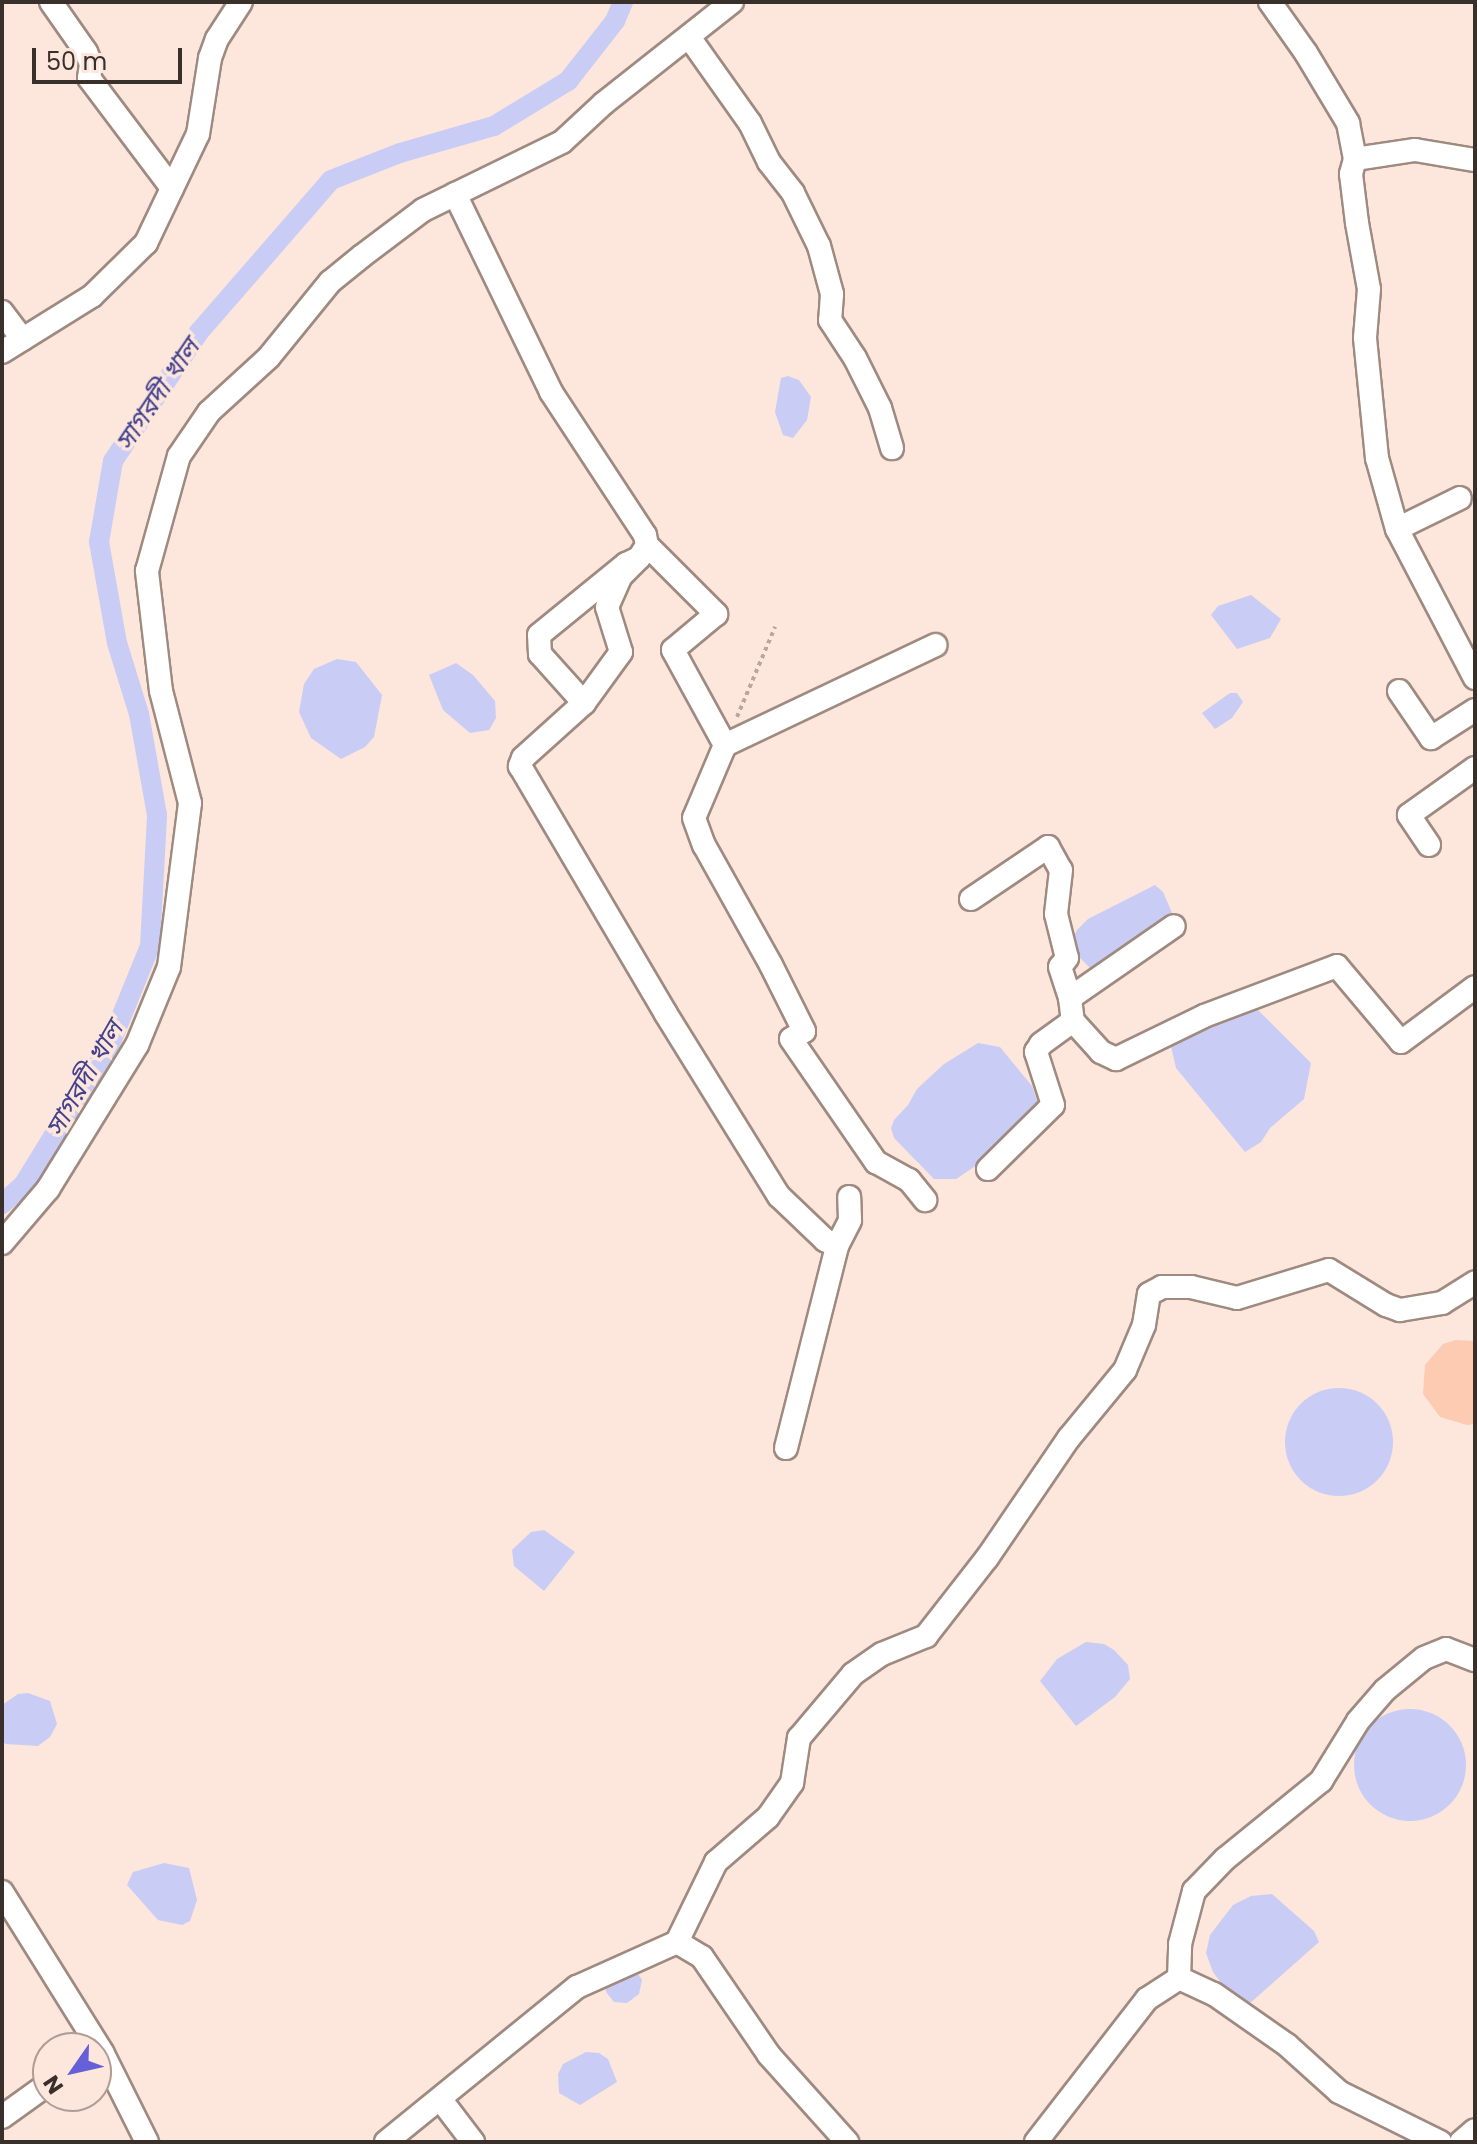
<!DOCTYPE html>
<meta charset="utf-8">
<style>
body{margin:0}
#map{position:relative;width:1477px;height:2144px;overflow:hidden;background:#fde6db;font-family:Poppins,"Noto Sans Bengali",sans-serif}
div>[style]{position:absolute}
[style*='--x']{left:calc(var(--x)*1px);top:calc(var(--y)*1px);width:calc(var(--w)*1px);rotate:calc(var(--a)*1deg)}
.green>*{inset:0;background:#fdcab2}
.water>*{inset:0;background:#c9cdf5}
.round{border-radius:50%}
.canal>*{height:20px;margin:-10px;padding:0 10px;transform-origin:10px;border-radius:10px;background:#c9cdf5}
.path>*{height:4px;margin-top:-2px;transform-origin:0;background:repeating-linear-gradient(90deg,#b9a79e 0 4px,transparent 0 8px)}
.roads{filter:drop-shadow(2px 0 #9f8a80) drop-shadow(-2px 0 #9f8a80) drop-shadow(0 2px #9f8a80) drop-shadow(0 -2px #9f8a80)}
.minor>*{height:22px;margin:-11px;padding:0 11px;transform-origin:11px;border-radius:11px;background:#fff}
span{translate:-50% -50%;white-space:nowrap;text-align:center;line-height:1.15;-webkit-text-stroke:7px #fde6db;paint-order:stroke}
.water-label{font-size:26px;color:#43418e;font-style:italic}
.frame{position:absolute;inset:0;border:4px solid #39302c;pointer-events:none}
.north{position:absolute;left:32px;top:2032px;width:80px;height:80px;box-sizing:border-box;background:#fde6db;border:2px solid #af9d95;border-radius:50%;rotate:236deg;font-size:22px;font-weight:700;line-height:32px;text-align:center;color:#39302c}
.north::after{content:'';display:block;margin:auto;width:28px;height:36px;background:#655fd8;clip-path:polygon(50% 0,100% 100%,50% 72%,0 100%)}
.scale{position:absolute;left:32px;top:48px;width:150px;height:36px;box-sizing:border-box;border:4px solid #39302c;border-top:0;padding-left:10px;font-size:24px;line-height:28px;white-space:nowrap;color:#39302c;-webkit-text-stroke:6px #fde6db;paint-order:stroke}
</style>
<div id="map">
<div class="green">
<i style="clip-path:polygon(1456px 1340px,1475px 1341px,1475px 1424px,1467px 1425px,1440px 1417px,1423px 1394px,1425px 1365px,1443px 1344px)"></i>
</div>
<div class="water">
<i style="clip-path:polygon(788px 376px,799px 380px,811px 397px,807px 420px,793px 438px,783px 435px,775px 412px,781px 378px)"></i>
<i style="clip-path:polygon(1251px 595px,1281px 619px,1270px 638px,1237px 649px,1211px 615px,1218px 606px)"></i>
<i style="clip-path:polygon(337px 659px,356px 662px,382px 695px,374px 737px,365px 747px,341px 759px,311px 738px,299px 712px,304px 684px,314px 669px)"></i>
<i style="clip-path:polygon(456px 663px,473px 675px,495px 701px,496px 718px,489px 730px,470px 733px,443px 710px,429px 675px)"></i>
<i style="clip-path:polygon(1230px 693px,1237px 693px,1243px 702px,1232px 718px,1215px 729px,1202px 713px)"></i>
<i style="clip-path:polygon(1155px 885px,1163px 892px,1173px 915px,1096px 971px,1090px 968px,1075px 953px,1071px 943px,1077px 930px,1088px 919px)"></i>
<i style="clip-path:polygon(1257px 1009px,1311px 1063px,1304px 1099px,1270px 1128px,1261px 1142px,1245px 1152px,1176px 1068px,1170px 1042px)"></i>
<i style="clip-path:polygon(978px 1043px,1000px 1047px,1032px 1086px,1040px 1109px,974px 1167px,956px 1179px,934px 1179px,894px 1138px,891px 1128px,894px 1120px,908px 1105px,917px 1089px,944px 1064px)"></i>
<i class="round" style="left:1285px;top:1388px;width:108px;height:108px"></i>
<i style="clip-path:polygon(544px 1530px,575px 1552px,544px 1591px,514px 1566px,512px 1550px,531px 1532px)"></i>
<i style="clip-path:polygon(1086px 1642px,1104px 1644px,1114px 1650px,1128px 1665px,1130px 1679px,1115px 1697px,1076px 1726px,1040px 1681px,1057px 1659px)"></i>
<i style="clip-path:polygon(28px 1693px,50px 1701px,57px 1724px,50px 1737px,38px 1746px,6px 1744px,2px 1742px,2px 1705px,18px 1694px)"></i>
<i class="round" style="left:1354px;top:1709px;width:112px;height:112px"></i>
<i style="clip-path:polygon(164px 1863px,189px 1868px,197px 1900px,190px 1921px,182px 1925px,158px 1920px,127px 1885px,133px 1872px)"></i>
<i style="clip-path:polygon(1272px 1894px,1314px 1931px,1319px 1942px,1249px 2004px,1225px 1988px,1213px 1972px,1206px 1953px,1210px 1935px,1233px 1905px,1251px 1896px)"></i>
<i style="clip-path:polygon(635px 1969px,642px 1980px,639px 1994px,627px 2003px,614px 2002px,606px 1992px,605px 1980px)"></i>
<i style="clip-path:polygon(586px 2052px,599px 2053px,608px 2059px,617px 2082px,580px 2105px,559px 2093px,558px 2074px,563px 2064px)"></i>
</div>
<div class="canal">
<i style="--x:2;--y:1204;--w:30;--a:-42"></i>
<i style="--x:24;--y:1184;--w:167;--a:-58.5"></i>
<i style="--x:111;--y:1042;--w:104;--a:-67.9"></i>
<i style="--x:150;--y:946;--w:131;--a:-86.9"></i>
<i style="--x:157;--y:815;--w:103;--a:-100.1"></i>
<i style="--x:139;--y:714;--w:74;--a:-107.2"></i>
<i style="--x:117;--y:643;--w:103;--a:-100.1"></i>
<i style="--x:99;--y:542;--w:82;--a:-80.2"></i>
<i style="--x:113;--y:461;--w:155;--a:-56.3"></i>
<i style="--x:199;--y:332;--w:201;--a:-49"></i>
<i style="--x:331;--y:180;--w:74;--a:-21.4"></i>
<i style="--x:400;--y:153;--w:98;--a:-16"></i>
<i style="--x:494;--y:126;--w:87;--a:-31.3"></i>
<i style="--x:568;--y:81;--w:76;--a:-51.9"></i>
<i style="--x:615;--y:21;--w:21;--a:-67"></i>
</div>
<div class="path">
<i style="--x:737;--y:717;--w:98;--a:-67.1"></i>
</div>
<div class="roads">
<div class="minor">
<i style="--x:51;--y:2;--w:61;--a:55"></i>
<i style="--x:86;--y:52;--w:13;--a:67"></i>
<i style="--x:91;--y:64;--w:14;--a:98"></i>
<i style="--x:89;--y:78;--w:138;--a:53"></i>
<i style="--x:1270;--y:2;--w:62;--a:54.8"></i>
<i style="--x:1306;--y:53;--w:82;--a:59"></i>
<i style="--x:1348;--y:123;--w:37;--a:79"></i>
<i style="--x:1355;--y:159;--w:16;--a:105"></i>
<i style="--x:1351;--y:174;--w:49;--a:83"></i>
<i style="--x:1357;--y:223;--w:67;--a:79.7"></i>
<i style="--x:1369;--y:289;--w:49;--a:94.7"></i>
<i style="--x:1365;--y:338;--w:121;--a:84.3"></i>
<i style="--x:1377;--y:458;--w:74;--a:74.3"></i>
<i style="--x:1397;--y:529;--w:168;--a:62.4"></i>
<i style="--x:689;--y:37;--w:105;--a:54.7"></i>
<i style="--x:750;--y:123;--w:43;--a:64"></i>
<i style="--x:769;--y:162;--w:39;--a:52"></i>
<i style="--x:793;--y:193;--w:59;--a:63.9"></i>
<i style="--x:819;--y:246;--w:50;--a:74.8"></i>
<i style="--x:832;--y:294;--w:26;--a:94"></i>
<i style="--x:830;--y:320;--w:45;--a:56.7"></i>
<i style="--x:855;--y:358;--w:56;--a:63.4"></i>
<i style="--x:880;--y:408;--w:42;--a:73.3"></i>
<i style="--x:1355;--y:159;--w:61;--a:-8.5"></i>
<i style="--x:1415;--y:150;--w:61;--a:9.5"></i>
<i style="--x:455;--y:194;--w:220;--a:64.1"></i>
<i style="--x:551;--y:392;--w:171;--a:56.7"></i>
<i style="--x:645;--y:535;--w:10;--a:79"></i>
<i style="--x:647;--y:545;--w:98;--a:45"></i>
<i style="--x:716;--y:614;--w:56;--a:140.1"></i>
<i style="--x:673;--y:650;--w:108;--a:61.3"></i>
<i style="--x:725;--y:745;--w:233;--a:-25.4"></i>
<i style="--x:2;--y:312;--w:34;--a:53"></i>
<i style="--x:2;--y:352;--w:106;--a:-31.9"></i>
<i style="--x:92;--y:296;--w:76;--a:-44.5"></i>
<i style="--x:146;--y:243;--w:121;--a:-64.5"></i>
<i style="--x:198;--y:134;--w:77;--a:-81"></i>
<i style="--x:210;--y:58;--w:20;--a:-70"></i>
<i style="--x:217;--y:39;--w:44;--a:-57"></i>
<i style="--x:1397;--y:529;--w:70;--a:-26.2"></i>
<i style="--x:639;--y:558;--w:14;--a:155"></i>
<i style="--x:626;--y:564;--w:112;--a:140.8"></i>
<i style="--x:539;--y:635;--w:19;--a:87"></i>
<i style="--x:540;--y:654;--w:66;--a:48.1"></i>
<i style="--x:584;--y:703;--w:63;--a:-54"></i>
<i style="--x:621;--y:652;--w:47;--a:-107.3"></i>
<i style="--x:607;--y:607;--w:34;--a:-66"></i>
<i style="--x:621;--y:576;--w:25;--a:-45"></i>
<i style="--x:639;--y:558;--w:15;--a:-58"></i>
<i style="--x:1399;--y:691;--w:57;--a:55.8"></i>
<i style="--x:1431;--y:738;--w:52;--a:-32.5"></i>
<i style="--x:584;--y:703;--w:82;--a:138"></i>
<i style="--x:523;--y:758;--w:9;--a:111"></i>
<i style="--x:520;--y:766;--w:288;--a:59.5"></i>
<i style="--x:666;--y:1014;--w:214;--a:58.2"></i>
<i style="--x:779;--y:1196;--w:64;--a:43.7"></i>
<i style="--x:825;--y:1240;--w:13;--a:27"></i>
<i style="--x:725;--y:745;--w:79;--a:113"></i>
<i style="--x:694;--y:818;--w:29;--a:70"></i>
<i style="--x:704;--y:845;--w:137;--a:60.8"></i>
<i style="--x:771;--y:965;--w:74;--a:63.4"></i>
<i style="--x:804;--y:1031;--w:15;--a:148"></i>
<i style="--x:791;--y:1039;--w:150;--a:55.4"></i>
<i style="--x:876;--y:1162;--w:38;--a:29"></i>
<i style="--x:909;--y:1180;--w:26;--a:51"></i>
<i style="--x:1429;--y:845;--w:36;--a:-124"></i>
<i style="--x:1409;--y:815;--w:81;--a:-35.5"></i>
<i style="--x:971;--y:899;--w:93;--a:-34"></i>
<i style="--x:1048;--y:847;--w:26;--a:61"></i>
<i style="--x:1061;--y:870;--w:44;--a:96.5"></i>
<i style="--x:1056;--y:914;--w:45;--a:76"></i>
<i style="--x:1067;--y:958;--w:11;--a:128"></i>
<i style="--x:1060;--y:967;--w:33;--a:72"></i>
<i style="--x:1070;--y:998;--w:23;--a:83"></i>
<i style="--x:1070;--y:998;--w:126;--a:-34.7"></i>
<i style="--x:988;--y:1169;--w:91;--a:-44.6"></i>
<i style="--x:1053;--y:1105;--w:56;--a:-107.8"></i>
<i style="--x:1036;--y:1052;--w:9;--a:-58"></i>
<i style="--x:1041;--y:1044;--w:39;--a:-36"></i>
<i style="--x:1073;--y:1021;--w:42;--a:47.9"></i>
<i style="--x:1101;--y:1052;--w:17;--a:25"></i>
<i style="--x:1116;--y:1059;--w:98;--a:-26"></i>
<i style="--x:1204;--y:1016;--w:142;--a:-20.6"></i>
<i style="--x:1337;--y:966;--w:99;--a:49.9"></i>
<i style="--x:1401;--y:1042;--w:92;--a:-36.6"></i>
<i style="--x:2;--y:1243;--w:71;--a:-49.6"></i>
<i style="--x:48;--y:1189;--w:169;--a:-58.3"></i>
<i style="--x:137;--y:1045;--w:84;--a:-67.7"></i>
<i style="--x:169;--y:967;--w:165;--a:-82.7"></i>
<i style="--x:190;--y:803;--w:116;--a:-104.5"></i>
<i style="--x:161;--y:691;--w:121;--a:-96.7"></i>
<i style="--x:147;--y:571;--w:119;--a:-74.5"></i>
<i style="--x:179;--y:456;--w:53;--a:-55.7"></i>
<i style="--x:209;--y:412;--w:81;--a:-42.5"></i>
<i style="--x:269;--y:357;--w:97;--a:-50.9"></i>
<i style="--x:330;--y:282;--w:41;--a:-39.1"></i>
<i style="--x:362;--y:256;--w:76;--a:-37"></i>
<i style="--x:423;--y:210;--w:155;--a:-26.1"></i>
<i style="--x:562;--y:142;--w:57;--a:-42.9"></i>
<i style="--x:604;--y:103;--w:163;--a:-38.3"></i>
<i style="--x:786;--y:1448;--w:208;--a:-75.8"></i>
<i style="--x:837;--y:1246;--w:29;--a:-63"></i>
<i style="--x:850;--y:1220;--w:23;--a:-92"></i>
<i style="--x:2;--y:1892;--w:189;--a:58"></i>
<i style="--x:102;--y:2052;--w:101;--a:63.4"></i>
<i style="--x:677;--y:1942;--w:89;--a:-64"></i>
<i style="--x:716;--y:1862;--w:69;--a:-40.9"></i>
<i style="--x:768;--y:1817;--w:42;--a:-54.8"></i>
<i style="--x:792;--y:1783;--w:46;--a:-81.2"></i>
<i style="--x:799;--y:1738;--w:84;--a:-49.8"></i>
<i style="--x:853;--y:1674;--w:35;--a:-35"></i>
<i style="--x:882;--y:1654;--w:48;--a:-22.2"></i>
<i style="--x:926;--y:1636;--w:99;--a:-52"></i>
<i style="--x:987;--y:1558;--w:145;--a:-55.7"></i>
<i style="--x:1069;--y:1438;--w:88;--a:-50.5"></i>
<i style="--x:1125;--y:1370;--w:49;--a:-67.1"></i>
<i style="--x:1144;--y:1325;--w:31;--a:-81"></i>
<i style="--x:1149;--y:1294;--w:15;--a:-28"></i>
<i style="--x:1162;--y:1287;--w:29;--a:0"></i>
<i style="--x:1191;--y:1287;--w:47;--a:13.4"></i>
<i style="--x:1237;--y:1298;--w:96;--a:-16.9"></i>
<i style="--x:1329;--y:1270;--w:67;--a:31.6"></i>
<i style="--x:1386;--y:1305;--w:15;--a:20"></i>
<i style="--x:1400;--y:1310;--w:43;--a:-9.5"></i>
<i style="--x:1442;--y:1303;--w:39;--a:-32"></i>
<i style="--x:1179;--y:1978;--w:38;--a:25"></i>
<i style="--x:1214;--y:1994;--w:89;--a:34.9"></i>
<i style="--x:1287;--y:2045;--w:70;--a:42.1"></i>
<i style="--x:1339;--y:2092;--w:113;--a:26.3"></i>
<i style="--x:441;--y:2100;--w:53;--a:52.7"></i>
<i style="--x:2;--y:2117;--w:57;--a:-35.7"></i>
<i style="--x:386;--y:2142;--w:246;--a:-39.1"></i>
<i style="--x:577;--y:1987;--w:110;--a:-24.2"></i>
<i style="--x:677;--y:1942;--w:29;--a:31"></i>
<i style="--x:702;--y:1957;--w:119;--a:55.6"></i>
<i style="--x:769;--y:2055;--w:117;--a:48.1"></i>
<i style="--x:1036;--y:2142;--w:181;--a:-52.2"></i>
<i style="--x:1147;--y:1999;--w:38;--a:-33"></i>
<i style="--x:1179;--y:1978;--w:34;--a:-88"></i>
<i style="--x:1180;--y:1944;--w:55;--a:-75.2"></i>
<i style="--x:1194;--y:1891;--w:45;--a:-45.9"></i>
<i style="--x:1225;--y:1859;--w:124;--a:-39.1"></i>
<i style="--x:1321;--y:1781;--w:70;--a:-58.3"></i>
<i style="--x:1358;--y:1721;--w:41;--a:-48.9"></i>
<i style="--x:1385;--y:1690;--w:50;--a:-39.4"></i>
<i style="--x:1424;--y:1658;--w:24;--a:-22"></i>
<i style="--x:1446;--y:1649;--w:31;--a:21"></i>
<i style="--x:1461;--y:2142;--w:18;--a:-41"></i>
</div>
</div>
<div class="water-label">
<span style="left:158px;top:395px;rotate:-56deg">সাগরদী খাল</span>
<span style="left:85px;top:1079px;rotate:-60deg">সাগরদী খাল</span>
</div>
<div class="frame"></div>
<div class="north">N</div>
<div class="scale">50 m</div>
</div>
